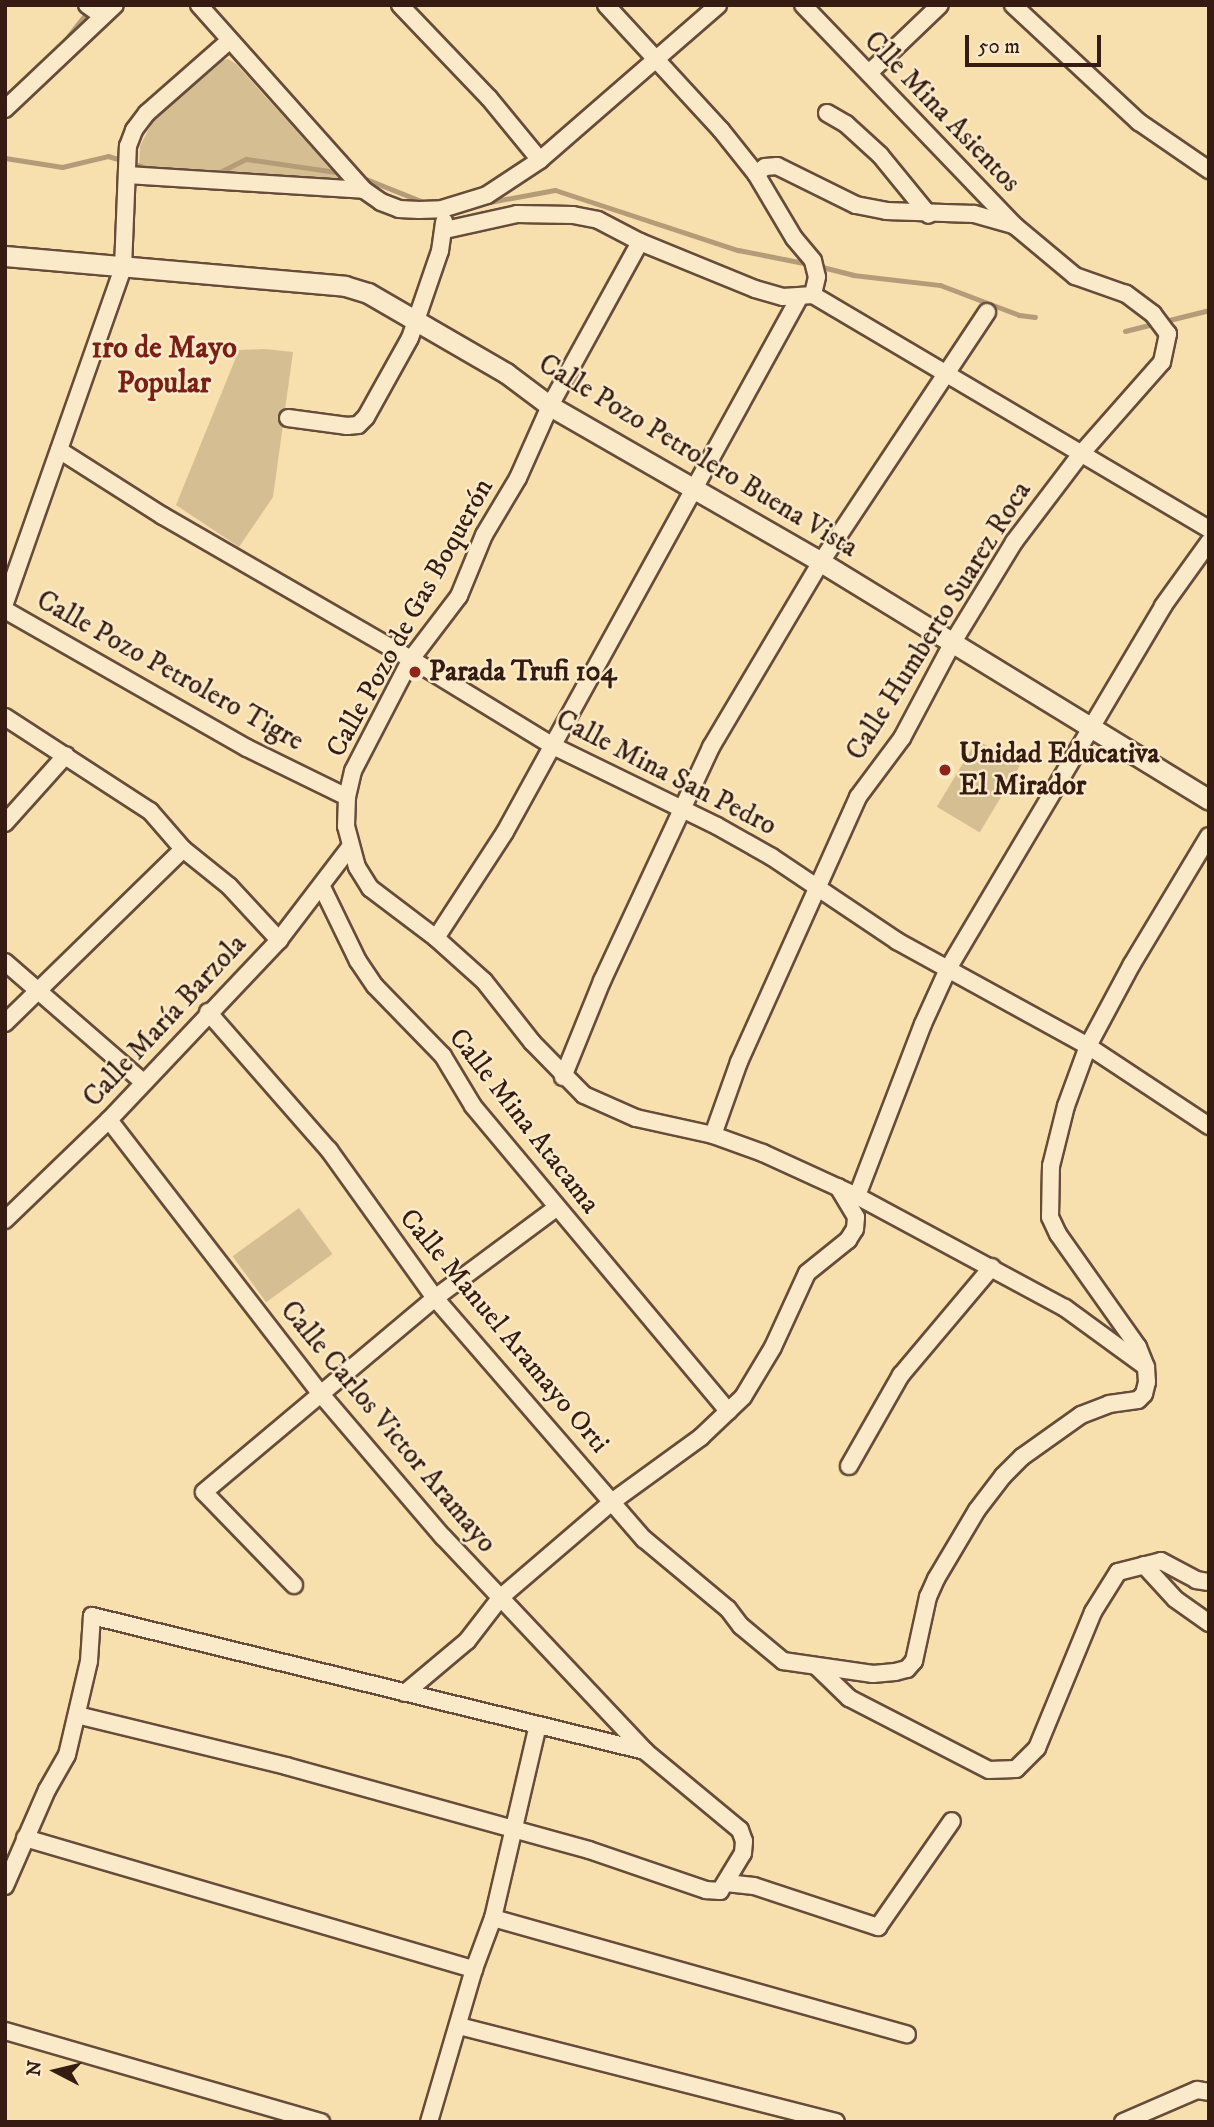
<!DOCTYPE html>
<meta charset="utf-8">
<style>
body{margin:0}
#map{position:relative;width:1214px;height:2127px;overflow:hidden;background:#f7dfae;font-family:"IM FELL DW Pica",serif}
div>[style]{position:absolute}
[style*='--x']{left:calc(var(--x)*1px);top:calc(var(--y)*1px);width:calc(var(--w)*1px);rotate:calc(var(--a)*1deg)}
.green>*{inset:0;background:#d6be93;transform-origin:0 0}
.stream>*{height:5px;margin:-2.5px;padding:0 2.5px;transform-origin:2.5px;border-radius:2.5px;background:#b59c79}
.roads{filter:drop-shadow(2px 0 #664c39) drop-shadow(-2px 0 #664c39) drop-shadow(0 2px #664c39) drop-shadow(0 -2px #664c39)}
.minor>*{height:16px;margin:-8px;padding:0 8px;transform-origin:8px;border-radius:8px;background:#faeaca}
.tertiary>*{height:19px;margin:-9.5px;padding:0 9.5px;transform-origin:9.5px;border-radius:9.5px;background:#faeaca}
.dots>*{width:19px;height:19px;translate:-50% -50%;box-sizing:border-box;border:4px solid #faeaca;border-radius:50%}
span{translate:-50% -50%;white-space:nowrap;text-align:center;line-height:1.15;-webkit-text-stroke:5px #faeaca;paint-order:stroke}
.street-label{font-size:28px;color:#351b12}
.poi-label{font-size:28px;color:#351b12;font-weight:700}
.left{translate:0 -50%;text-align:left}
.neighbourhood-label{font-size:30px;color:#7a1f14;font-weight:700}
.frame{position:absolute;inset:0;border:7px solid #351b12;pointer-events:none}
.north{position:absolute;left:21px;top:2036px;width:70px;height:70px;-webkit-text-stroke:5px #faeaca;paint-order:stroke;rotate:277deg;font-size:19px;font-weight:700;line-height:28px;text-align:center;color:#351b12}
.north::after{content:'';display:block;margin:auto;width:24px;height:32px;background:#351b12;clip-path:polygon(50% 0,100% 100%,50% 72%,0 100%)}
.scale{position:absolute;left:965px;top:35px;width:136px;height:32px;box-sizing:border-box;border:4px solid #351b12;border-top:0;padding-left:9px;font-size:21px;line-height:24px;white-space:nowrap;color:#351b12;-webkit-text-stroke:5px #faeaca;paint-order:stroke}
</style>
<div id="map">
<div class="green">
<i style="clip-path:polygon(228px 59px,236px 64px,341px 180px,139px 166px,140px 146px,153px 121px,218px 61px)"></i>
<i style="clip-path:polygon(265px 349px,293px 352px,273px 497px,239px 547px,176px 505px,239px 350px)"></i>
<i style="left:977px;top:740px;width:50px;height:78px;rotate:31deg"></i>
<i style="left:299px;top:1208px;width:57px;height:82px;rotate:54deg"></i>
</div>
<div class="stream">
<i style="--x:58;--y:49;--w:50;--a:-51.5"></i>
<i style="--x:5;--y:96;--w:23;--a:-38"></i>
<i style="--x:5;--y:158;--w:58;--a:9"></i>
<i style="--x:62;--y:167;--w:47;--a:-13.4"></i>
<i style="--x:108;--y:156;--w:47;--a:17.3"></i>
<i style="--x:214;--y:175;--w:36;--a:-27"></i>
<i style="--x:246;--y:159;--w:98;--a:8.2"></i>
<i style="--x:356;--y:175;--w:78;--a:21.9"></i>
<i style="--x:484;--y:203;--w:72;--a:-10.4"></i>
<i style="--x:555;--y:190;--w:193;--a:18.2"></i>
<i style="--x:738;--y:250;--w:72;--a:11.2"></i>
<i style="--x:818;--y:266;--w:36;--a:14"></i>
<i style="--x:853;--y:275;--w:88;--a:6.6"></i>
<i style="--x:940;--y:285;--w:85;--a:20.8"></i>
<i style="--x:1019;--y:315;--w:16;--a:7"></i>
<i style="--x:1125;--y:331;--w:87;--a:-14"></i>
</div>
<div class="roads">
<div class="minor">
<i style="--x:87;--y:5;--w:19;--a:35"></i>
<i style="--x:199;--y:5;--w:248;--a:48.3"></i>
<i style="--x:364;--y:190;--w:21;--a:35"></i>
<i style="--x:381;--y:202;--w:19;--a:21"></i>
<i style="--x:399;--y:209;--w:20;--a:3"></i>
<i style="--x:419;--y:210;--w:23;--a:-2"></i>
<i style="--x:442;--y:209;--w:47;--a:-17.3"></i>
<i style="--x:487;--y:195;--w:64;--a:-33.4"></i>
<i style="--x:540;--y:160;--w:236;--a:-41"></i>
<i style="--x:400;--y:5;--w:129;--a:46.3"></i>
<i style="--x:489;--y:98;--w:80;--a:50.6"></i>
<i style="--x:606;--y:5;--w:170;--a:47.4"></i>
<i style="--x:721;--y:130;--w:56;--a:51.5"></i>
<i style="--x:756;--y:174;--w:74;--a:59.3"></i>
<i style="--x:794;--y:238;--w:30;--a:50"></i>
<i style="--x:813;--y:261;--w:16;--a:76"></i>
<i style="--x:817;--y:277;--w:18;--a:103"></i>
<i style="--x:1013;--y:5;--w:172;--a:42.9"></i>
<i style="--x:1139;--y:122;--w:85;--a:34.4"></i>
<i style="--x:869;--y:73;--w:98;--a:-43.8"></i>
<i style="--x:5;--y:109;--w:151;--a:-43.4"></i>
<i style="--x:827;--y:113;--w:22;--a:30"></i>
<i style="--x:846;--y:124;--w:46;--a:42.4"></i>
<i style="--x:880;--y:155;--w:77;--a:50.8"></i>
<i style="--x:756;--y:174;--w:11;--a:-38"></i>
<i style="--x:765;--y:167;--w:12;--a:-5"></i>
<i style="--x:777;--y:166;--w:88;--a:26.3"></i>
<i style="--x:856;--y:205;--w:31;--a:11"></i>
<i style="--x:886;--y:211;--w:88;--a:2"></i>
<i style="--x:974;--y:214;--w:41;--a:15.8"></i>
<i style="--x:127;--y:175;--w:237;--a:3.6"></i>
<i style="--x:445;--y:230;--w:74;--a:-12.5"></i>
<i style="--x:517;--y:214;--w:56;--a:1"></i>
<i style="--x:573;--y:215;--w:25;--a:11"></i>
<i style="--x:598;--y:220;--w:47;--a:27.6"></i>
<i style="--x:640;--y:242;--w:124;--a:22.2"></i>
<i style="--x:755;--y:289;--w:29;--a:16"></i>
<i style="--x:783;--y:297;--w:30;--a:-4"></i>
<i style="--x:813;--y:295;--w:460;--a:30.6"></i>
<i style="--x:640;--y:242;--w:187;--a:118.8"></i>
<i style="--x:550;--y:406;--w:79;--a:114"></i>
<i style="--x:518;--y:478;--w:66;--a:120.8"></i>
<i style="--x:484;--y:535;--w:66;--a:112.3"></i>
<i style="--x:459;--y:596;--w:79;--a:127.3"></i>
<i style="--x:411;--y:659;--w:126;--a:117.4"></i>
<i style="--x:353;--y:771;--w:27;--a:103"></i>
<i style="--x:347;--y:797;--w:29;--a:92"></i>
<i style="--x:346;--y:826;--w:42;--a:75"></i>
<i style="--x:357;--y:867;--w:25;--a:58"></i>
<i style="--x:370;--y:888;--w:83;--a:37.1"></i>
<i style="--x:436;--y:938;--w:64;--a:41.9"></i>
<i style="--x:484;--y:981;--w:78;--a:51.8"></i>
<i style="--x:532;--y:1042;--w:74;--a:45.5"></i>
<i style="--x:584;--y:1095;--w:57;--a:23.9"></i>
<i style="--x:636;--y:1118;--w:79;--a:12.4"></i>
<i style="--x:713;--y:1135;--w:53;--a:19.8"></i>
<i style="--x:763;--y:1153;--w:103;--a:24.6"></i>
<i style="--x:857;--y:1196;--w:236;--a:28.3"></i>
<i style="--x:1065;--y:1308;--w:100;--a:36.1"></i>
<i style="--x:288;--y:418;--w:60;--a:7.7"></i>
<i style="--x:347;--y:426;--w:11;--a:-5"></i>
<i style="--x:358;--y:425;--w:11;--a:-45"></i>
<i style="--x:366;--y:417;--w:90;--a:-60.9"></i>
<i style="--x:410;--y:338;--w:92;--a:-71"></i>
<i style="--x:440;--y:251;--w:30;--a:-82"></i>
<i style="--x:59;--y:450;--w:123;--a:32.4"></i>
<i style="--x:163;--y:516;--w:286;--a:30"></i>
<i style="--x:411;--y:659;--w:167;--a:31.5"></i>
<i style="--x:553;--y:746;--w:182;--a:26"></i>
<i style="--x:717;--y:826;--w:63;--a:29.4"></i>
<i style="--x:772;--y:857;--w:151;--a:33.9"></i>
<i style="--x:897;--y:941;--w:218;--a:28.8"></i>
<i style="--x:1088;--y:1046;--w:145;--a:33.5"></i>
<i style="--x:5;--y:603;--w:355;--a:-70.6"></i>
<i style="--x:123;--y:268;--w:122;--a:-87.7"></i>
<i style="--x:128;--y:146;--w:17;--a:-69"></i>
<i style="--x:134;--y:130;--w:21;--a:-53"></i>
<i style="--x:147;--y:113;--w:109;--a:-41.3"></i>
<i style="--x:5;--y:610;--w:279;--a:29.7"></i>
<i style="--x:247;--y:748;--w:111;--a:26.1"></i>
<i style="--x:5;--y:717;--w:173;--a:33"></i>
<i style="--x:150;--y:811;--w:50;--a:49"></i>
<i style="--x:183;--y:849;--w:59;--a:38.8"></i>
<i style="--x:229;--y:886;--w:74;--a:47.2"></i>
<i style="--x:5;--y:823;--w:91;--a:-48.1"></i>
<i style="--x:322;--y:887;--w:82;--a:64.1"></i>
<i style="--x:358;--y:961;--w:30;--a:56"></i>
<i style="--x:375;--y:986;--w:98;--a:45.8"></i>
<i style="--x:443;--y:1056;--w:58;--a:59"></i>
<i style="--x:473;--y:1106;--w:398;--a:50.1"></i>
<i style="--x:436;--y:938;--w:126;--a:-56.9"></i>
<i style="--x:505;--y:832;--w:610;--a:-61.16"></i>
<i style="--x:5;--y:962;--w:183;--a:41"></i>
<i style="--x:208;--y:1012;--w:184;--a:48.8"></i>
<i style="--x:329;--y:1150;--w:182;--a:54.4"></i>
<i style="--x:435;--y:1298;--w:319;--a:49.1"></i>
<i style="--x:644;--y:1539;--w:109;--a:39.8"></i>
<i style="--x:728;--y:1609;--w:21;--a:53"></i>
<i style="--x:741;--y:1626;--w:55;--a:39.8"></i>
<i style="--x:783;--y:1661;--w:91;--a:8.2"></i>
<i style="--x:873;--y:1674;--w:22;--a:-5"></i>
<i style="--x:895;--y:1672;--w:12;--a:-14"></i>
<i style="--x:907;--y:1669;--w:11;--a:-49"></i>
<i style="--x:914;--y:1661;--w:66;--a:-77.7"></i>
<i style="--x:928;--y:1597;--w:20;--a:-66"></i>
<i style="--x:936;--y:1579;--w:80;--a:-59.3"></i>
<i style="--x:977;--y:1510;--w:43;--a:-52.6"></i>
<i style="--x:1003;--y:1476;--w:27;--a:-45"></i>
<i style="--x:1022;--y:1457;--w:72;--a:-35.4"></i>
<i style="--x:1081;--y:1415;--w:30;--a:-21"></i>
<i style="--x:1109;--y:1404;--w:29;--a:-8"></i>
<i style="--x:1138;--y:1400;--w:8;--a:-45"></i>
<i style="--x:1144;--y:1394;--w:12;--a:-76"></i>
<i style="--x:1147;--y:1382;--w:15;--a:-94"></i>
<i style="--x:1146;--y:1367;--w:22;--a:-112"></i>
<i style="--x:1138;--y:1347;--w:138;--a:-125.3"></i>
<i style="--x:1058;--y:1234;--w:19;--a:-115"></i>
<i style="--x:1050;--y:1217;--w:51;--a:-88.9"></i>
<i style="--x:1051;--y:1166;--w:62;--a:-76"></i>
<i style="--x:1066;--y:1106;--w:64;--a:-69.9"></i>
<i style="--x:1088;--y:1046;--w:93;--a:-61.8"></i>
<i style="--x:1132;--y:964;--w:149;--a:-59"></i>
<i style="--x:5;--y:1023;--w:249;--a:-44.3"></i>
<i style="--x:563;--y:1077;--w:104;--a:-67.9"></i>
<i style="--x:602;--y:981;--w:258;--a:-65"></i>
<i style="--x:711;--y:747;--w:215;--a:-59.3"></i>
<i style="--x:821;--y:562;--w:300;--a:-56.4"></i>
<i style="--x:713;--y:1135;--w:77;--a:-70.4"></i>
<i style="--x:739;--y:1062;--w:290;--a:-65.8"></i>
<i style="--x:858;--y:797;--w:74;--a:-53.3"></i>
<i style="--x:902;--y:738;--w:109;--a:-62"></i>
<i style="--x:953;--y:642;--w:117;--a:-58.6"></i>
<i style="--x:1014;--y:542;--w:109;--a:-52.8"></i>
<i style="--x:1080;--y:455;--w:124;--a:-48.6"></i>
<i style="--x:1162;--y:362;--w:29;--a:-78"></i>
<i style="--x:1168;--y:334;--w:25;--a:-127"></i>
<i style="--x:1153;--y:314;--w:34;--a:-143"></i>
<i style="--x:1126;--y:294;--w:54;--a:-160.6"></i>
<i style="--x:1075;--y:276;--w:78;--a:-140.2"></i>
<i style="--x:1015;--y:226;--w:306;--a:-133.8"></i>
<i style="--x:857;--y:1196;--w:184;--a:-69"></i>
<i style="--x:923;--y:1024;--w:63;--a:-65.5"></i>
<i style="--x:949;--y:967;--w:420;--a:-59.3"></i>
<i style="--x:1163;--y:606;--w:79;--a:-54.3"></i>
<i style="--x:5;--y:1220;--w:144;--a:-43.9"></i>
<i style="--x:109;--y:1120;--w:248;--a:-46.6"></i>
<i style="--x:279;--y:940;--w:117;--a:-52.6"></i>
<i style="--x:849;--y:1466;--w:105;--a:-60.3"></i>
<i style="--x:901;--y:1375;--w:141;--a:-49.9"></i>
<i style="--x:1144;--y:1565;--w:46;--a:47.6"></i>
<i style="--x:1175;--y:1599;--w:42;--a:35.2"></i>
<i style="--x:294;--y:1585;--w:129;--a:-134.1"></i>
<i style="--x:204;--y:1492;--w:302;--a:-40"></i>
<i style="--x:435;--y:1298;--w:151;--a:-36.6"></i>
<i style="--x:817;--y:1667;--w:45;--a:44.1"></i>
<i style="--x:849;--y:1698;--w:157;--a:27.2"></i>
<i style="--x:989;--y:1770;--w:27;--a:-2"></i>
<i style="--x:1016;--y:1769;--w:30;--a:-45"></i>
<i style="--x:1037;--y:1748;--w:147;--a:-67.6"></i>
<i style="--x:1093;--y:1612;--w:47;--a:-58"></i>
<i style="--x:1118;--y:1572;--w:44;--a:-14.3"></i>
<i style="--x:1161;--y:1561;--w:40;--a:28"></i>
<i style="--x:1196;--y:1580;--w:13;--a:9"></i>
<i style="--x:405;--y:1693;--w:81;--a:-40"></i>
<i style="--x:467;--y:1641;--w:56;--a:-52.3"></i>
<i style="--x:501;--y:1597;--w:148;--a:-40.6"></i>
<i style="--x:613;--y:1501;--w:109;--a:-36"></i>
<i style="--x:701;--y:1437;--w:58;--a:-43.6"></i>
<i style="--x:743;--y:1397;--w:58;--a:-59"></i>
<i style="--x:773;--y:1347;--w:81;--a:-65.3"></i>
<i style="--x:807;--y:1273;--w:53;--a:-38.8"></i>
<i style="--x:848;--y:1240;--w:13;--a:-58"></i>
<i style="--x:855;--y:1229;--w:12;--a:-85"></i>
<i style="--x:856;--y:1217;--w:35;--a:-121"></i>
<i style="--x:77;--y:1715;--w:215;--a:13.7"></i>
<i style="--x:286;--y:1766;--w:236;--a:15.5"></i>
<i style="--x:513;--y:1829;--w:79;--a:15.4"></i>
<i style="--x:589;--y:1850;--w:124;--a:18.9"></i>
<i style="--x:706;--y:1890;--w:14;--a:4"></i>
<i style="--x:720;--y:1891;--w:44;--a:-58.8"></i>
<i style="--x:743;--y:1853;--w:12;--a:-85"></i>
<i style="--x:744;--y:1841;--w:12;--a:-110"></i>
<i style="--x:740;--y:1830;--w:124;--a:-140.3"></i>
<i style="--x:645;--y:1751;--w:294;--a:-133.3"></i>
<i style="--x:443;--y:1537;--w:189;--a:-130.5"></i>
<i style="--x:320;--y:1393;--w:345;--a:-127.7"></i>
<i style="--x:25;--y:1838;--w:468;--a:16.3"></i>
<i style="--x:726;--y:1883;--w:28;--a:6"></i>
<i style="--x:754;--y:1886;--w:131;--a:18.3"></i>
<i style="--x:878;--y:1927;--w:129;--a:-55.1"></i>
<i style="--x:5;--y:1886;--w:105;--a:-66.4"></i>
<i style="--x:47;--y:1790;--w:40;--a:-60.3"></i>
<i style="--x:67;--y:1755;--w:97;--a:-76.8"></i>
<i style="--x:89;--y:1661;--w:45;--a:-86.2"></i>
<i style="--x:92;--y:1616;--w:569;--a:13.72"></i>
<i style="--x:493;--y:1918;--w:430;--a:15.7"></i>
<i style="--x:459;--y:2026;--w:389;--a:14.3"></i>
<i style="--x:5;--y:2031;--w:329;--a:16.1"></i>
<i style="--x:429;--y:2122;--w:159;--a:-73.6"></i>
<i style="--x:474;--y:1969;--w:54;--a:-69.6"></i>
<i style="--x:493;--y:1918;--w:198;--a:-76.9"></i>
<i style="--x:1123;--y:2122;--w:81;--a:-23.4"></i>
<i style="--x:1197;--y:2090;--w:12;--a:9"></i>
</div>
<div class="tertiary">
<i style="--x:5;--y:256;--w:341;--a:5"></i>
<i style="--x:345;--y:286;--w:24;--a:17"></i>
<i style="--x:368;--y:293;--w:160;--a:30.1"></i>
<i style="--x:506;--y:373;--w:55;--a:36.9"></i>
<i style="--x:550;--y:406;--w:313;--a:29.9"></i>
<i style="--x:821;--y:562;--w:455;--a:31.5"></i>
</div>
</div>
<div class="dots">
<i style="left:415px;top:672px;background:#8f2418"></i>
<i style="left:945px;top:770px;background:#8f2418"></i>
</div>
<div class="street-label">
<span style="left:942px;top:112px;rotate:46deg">Clle Mina Asientos</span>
<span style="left:698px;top:456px;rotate:31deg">Calle Pozo Petrolero Buena Vista</span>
<span style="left:410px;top:618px;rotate:-61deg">Calle Pozo de Gas Boquerón</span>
<span style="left:939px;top:621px;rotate:-58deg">Calle Humberto Suarez Roca</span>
<span style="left:170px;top:671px;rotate:29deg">Calle Pozo Petrolero Tigre</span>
<span style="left:666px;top:773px;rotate:27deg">Calle Mina San Pedro</span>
<span style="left:165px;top:1021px;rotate:-47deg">Calle María Barzola</span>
<span style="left:524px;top:1121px;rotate:52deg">Calle Mina Atacama</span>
<span style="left:504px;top:1331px;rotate:50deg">Calle Manuel Aramayo Orti</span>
<span style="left:388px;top:1427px;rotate:50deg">Calle Carlos Victor Aramayo</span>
</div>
<div class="poi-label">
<span class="left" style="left:429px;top:672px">Parada Trufi 104</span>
<span class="left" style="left:959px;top:770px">Unidad Educativa<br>El Mirador</span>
</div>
<div class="neighbourhood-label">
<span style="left:164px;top:366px">1ro de Mayo<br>Popular</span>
</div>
<div class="frame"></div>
<div class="north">N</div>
<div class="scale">50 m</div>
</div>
